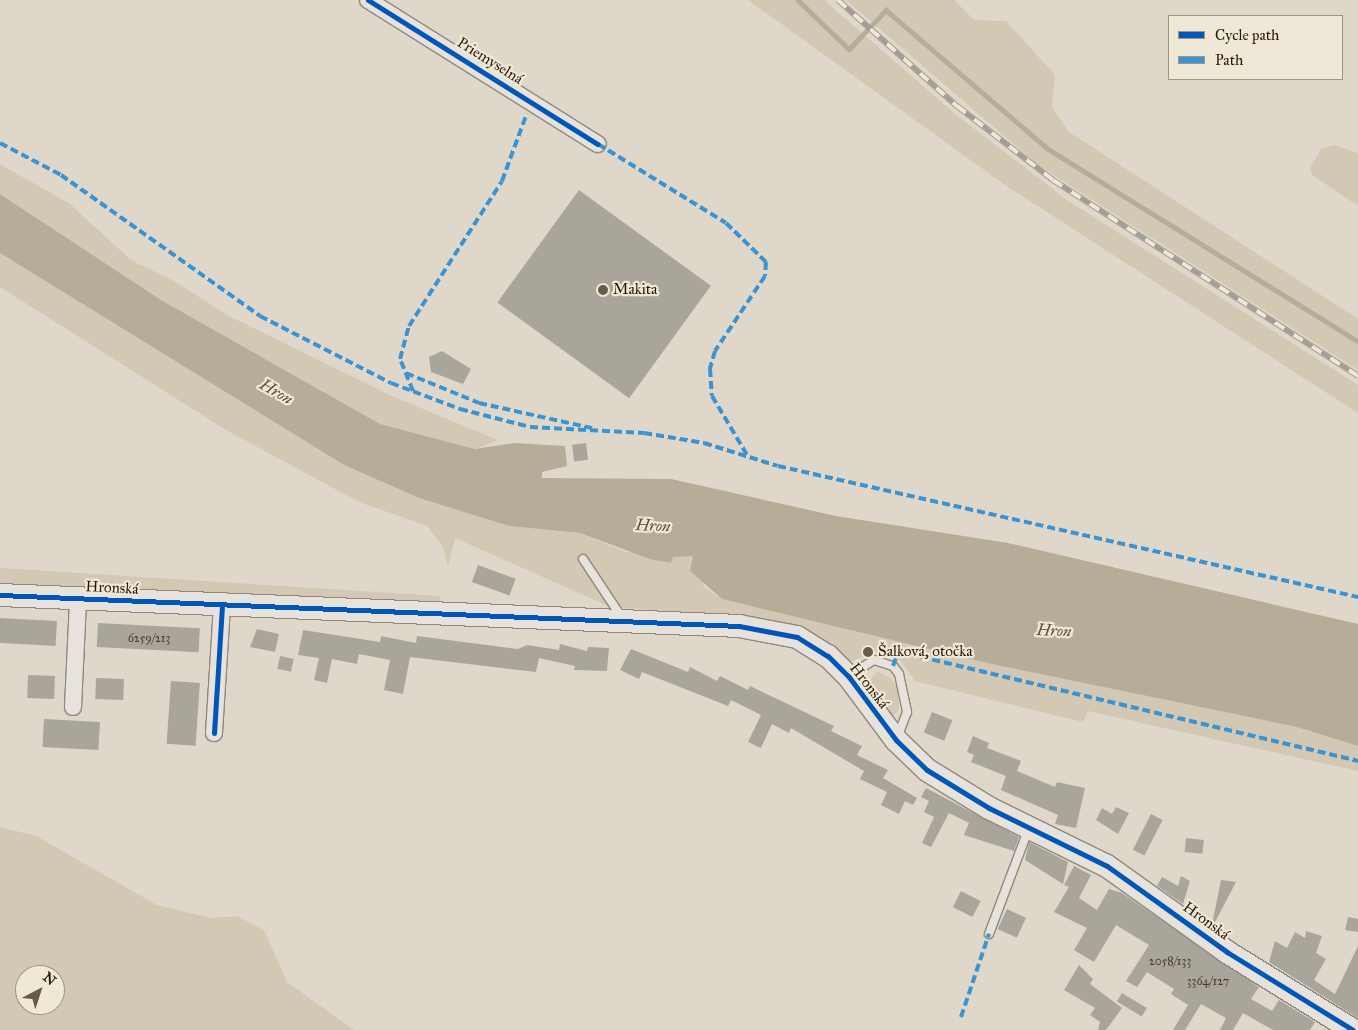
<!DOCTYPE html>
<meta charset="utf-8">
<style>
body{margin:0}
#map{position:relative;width:1358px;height:1030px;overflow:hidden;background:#dfd8ca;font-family:"IM FELL Great Primer",serif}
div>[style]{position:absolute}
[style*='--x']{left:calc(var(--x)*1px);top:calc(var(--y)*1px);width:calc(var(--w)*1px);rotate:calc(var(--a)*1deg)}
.green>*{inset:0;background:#d2c8b3}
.water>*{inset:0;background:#b7ac97}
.stream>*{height:4.5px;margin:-2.25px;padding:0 2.25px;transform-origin:2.25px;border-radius:2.25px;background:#b7ac97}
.building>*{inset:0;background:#aaa59a;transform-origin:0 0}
.roads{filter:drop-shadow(1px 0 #8e887e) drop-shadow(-1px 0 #8e887e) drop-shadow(0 1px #8e887e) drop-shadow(0 -1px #8e887e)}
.lane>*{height:8px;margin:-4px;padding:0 4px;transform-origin:4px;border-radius:4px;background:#e7e3dc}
.street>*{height:16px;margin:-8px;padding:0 8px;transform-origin:8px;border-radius:8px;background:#e7e3dc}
.secondary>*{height:22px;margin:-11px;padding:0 11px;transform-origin:11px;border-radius:11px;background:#e7e3dc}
.rail>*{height:5.5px;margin-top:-2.75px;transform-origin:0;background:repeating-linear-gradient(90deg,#f0e8d7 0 11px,#a29d95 0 22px);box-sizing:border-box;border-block:1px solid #a29d95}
.quiet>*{height:4px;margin-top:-2px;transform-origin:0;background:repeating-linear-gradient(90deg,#3b93d1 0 8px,transparent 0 12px)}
.cycleway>*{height:5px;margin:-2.5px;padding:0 2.5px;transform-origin:2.5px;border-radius:2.5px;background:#0057b8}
.dots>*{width:14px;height:14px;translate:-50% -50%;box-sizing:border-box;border:2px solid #f0e8d7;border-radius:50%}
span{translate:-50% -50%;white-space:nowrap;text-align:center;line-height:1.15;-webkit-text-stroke:4.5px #f0e8d7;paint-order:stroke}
.number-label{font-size:12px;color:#483c2a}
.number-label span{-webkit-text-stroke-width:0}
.street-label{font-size:15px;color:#271905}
.poi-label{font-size:15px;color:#271905}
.left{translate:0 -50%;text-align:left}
.water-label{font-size:16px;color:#5a4c37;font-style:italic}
.legend{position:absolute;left:1168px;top:15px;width:175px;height:65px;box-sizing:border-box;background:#f0e8d7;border:1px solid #a09583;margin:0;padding:6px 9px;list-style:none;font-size:15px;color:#271905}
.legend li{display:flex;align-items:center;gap:10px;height:25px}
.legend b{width:25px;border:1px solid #a09583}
.north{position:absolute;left:15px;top:965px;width:50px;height:50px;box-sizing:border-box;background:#f0e8d7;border:1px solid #a09583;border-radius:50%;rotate:40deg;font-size:14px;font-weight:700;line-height:20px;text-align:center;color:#271905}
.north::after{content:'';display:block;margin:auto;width:18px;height:22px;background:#675c4a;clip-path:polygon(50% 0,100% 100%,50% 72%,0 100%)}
</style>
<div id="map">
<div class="green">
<i style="clip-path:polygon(748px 0,824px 0,954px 113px,1067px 200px,1358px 385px,1358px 413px,1005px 185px)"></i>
<i style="clip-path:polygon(846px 0,954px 0,974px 20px,1006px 21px,1055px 75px,1052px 107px,1069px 132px,1358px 319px,1358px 370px,1038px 165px)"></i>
<i style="clip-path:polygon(1334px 145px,1358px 153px,1358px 206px,1312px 175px,1310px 168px,1321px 149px)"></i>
<i style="clip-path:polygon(0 164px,70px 204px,132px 261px,171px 279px,227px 315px,394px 397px,498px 440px,475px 449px,380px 424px,161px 300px,0 194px)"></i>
<i style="clip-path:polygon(0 253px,344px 465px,419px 498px,509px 526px,580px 533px,626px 552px,694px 556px,704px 587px,722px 599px,987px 663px,1297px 727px,1358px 746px,1358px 771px,1088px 711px,1083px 722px,915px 681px,900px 660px,880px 651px,846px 663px,736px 616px,610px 607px,455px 538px,448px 567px,443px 547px,427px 526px,359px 502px,226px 430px,0 287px)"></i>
<i style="clip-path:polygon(0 568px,441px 596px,438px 606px,0 587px)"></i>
<i style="clip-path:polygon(877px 671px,892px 679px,898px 689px,899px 710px,893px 716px,873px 695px,869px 682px)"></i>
<i style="clip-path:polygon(evenodd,0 827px,36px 836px,157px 905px,211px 918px,237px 916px,264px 930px,287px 982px,354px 1030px,0 1030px,0 827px,25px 975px,55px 975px,55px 1005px,25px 1005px,25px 975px)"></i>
</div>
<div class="water">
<i style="clip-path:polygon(0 194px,161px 300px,380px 424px,475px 449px,514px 443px,565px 446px,567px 466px,542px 472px,542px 478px,671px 479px,836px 516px,1008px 543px,1358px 624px,1358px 746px,1297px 727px,987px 663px,722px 599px,690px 571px,693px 556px,673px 557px,671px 563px,650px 559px,580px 533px,509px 526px,419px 498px,344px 465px,0 253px)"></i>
</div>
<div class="stream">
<i style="--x:798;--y:0;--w:71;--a:43.9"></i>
<i style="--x:849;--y:49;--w:54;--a:-46.5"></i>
<i style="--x:886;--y:10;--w:213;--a:40.6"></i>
<i style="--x:1048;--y:149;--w:365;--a:31.8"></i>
</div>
<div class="building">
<i style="left:579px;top:190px;width:163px;height:139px;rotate:36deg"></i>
<i style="clip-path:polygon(442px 351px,471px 369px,463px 384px,431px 372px,429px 357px)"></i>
<i style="left:586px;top:443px;width:17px;height:14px;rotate:83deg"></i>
<i style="left:478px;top:565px;width:40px;height:18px;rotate:20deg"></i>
<i style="left:0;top:618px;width:57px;height:25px;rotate:3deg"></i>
<i style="left:98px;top:623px;width:102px;height:24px;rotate:3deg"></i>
<i style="clip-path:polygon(257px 629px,279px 634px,275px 652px,250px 647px)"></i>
<i style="clip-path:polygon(303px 630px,380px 642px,381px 636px,416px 643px,417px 636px,518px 649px,527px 645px,559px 650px,560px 644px,587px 651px,588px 647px,609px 648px,607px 671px,574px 670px,575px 666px,539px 658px,536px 672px,410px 657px,403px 694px,384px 690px,390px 660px,359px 654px,357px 664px,332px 659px,327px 683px,314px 680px,319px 658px,298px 655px)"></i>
<i style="clip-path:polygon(631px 649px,688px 672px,690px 667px,717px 681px,720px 676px,748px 690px,750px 686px,834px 726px,831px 731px,862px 746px,857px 755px,888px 770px,883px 778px,917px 798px,913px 805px,905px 801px,899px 814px,881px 805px,887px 792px,860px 779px,864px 771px,791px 728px,789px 733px,772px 724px,761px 748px,748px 742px,761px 715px,731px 700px,728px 706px,642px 672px,639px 679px,620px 670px)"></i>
<i style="left:280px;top:656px;width:14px;height:13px;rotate:12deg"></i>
<i style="left:28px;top:675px;width:27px;height:23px;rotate:2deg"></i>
<i style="left:96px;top:678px;width:28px;height:21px;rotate:2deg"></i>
<i style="left:171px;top:681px;width:29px;height:63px;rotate:4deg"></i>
<i style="left:932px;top:712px;width:22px;height:22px;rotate:22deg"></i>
<i style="left:44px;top:719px;width:56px;height:28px;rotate:3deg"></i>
<i style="clip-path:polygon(973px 736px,989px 743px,987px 748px,1021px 761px,1017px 771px,1055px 787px,1057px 782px,1085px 788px,1076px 828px,1055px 824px,1058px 815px,1001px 790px,1006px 776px,971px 762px,974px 755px,967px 752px)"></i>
<i style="clip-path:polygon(926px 788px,1019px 837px,1014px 851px,964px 835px,969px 823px,949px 813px,931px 847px,922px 843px,934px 817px,924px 812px,929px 801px,921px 797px)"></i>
<i style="clip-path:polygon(1116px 807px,1129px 813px,1118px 834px,1096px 820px,1102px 808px,1112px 814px)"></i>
<i style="left:1151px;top:814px;width:13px;height:40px;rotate:27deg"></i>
<i style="left:1186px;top:838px;width:18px;height:14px;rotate:6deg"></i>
<i style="clip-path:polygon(1029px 842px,1068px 862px,1063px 884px,1025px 860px)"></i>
<i style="clip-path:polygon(1074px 866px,1091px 875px,1079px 898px,1097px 910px,1109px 889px,1122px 893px,1259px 987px,1251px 999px,1272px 1011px,1279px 1000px,1315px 1022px,1310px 1030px,1273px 1030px,1243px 1013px,1233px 1030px,1220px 1030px,1226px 1018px,1201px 1004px,1185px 1030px,1173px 1030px,1188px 1005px,1171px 994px,1174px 989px,1147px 972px,1137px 987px,1126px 981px,1149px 945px,1116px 925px,1094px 962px,1074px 950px,1087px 928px,1054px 912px,1069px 887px,1064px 885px)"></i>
<i style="clip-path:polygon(1181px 876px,1190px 881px,1183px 904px,1157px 886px,1162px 877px,1178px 886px)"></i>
<i style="clip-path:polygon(1221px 880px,1236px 882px,1213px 926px,1212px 925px)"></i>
<i style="left:961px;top:891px;width:22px;height:18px;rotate:27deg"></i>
<i style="left:1007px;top:909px;width:21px;height:22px;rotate:25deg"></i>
<i style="clip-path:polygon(1348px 917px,1358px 919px,1358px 932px,1345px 930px)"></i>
<i style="clip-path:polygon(1306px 931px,1322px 936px,1316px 953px,1326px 959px,1314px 980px,1335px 994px,1358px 946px,1358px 1018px,1269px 962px,1275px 941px,1287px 948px,1295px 932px,1305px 938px)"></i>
<i style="clip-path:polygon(1079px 965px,1093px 979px,1090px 984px,1122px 1008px,1106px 1030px,1098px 1030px,1100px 1022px,1090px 1015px,1095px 1008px,1064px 990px)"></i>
<i style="left:1122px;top:993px;width:29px;height:10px;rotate:31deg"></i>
</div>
<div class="roads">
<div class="lane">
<i style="--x:583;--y:559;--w:71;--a:56.5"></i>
<i style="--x:850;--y:675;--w:28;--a:-32"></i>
<i style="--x:874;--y:660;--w:20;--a:18"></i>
<i style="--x:893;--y:666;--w:10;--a:53"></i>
<i style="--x:899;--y:674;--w:39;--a:78"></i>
<i style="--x:907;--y:712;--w:28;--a:111"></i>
<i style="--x:989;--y:934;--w:111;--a:-69.4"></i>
</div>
<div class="street">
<i style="--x:368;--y:0;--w:271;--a:32.1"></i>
<i style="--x:73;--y:707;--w:108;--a:-87.3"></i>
<i style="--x:214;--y:733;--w:127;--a:-86.4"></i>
</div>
<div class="secondary">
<i style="--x:0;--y:595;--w:740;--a:2.4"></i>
<i style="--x:739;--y:626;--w:59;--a:10.7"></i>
<i style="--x:797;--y:637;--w:36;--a:32"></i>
<i style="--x:828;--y:656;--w:30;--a:45"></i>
<i style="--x:849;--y:677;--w:79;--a:53.3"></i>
<i style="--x:896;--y:740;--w:43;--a:44.1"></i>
<i style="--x:927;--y:770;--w:73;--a:31.5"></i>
<i style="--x:989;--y:808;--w:131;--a:26.2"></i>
<i style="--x:1107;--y:866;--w:148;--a:35.6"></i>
<i style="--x:1227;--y:952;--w:148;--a:31.8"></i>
</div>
</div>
<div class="rail">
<i style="--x:838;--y:0;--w:159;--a:41.7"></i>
<i style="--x:957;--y:106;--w:121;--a:37.6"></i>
<i style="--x:1053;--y:180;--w:363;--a:32.7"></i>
</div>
<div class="quiet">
<i style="--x:0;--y:143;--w:69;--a:27.7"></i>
<i style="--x:61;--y:175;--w:244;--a:35.3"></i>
<i style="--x:260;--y:316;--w:147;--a:27.1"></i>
<i style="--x:391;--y:383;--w:74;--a:20.6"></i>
<i style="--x:460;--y:409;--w:72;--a:14.4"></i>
<i style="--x:530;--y:427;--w:114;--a:3"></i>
<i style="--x:644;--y:433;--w:61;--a:9.5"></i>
<i style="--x:704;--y:443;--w:77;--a:17.3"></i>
<i style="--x:778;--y:466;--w:595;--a:12.73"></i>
<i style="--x:598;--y:144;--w:150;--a:31.7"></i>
<i style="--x:726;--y:223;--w:56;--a:44.3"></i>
<i style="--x:766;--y:262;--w:14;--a:94"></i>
<i style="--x:765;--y:276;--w:90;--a:123.7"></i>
<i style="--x:715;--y:351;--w:19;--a:106"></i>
<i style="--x:710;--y:369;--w:27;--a:86"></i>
<i style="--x:712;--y:396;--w:69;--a:59.3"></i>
<i style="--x:406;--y:373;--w:79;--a:22.3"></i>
<i style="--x:479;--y:403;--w:116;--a:12.5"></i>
<i style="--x:413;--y:391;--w:35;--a:-112"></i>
<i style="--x:400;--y:359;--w:34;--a:-75"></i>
<i style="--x:409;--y:326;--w:172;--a:-57.3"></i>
<i style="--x:502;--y:181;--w:72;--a:-69.8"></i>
<i style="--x:893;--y:666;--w:12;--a:-70"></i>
<i style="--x:897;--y:655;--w:12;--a:-5"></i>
<i style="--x:909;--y:654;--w:462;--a:13.4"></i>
<i style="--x:961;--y:1017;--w:88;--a:-71.4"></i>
</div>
<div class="cycleway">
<i style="--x:368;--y:0;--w:271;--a:32.1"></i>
<i style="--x:0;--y:595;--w:740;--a:2.4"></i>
<i style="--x:739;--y:626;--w:59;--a:10.7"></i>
<i style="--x:797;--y:637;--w:36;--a:32"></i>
<i style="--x:828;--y:656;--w:30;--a:45"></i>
<i style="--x:849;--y:677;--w:79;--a:53.3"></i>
<i style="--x:896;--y:740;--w:43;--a:44.1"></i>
<i style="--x:927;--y:770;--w:73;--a:31.5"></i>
<i style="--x:989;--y:808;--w:131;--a:26.2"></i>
<i style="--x:1107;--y:866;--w:148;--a:35.6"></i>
<i style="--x:1227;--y:952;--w:148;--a:31.8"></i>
<i style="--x:214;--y:733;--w:127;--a:-86.4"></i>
</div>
<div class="dots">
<i style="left:603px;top:290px;background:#675c4a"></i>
<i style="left:868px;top:652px;background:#675c4a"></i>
</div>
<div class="number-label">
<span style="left:149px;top:639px">6259/213</span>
<span style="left:1170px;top:962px">2058/133</span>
<span style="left:1208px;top:982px">3364/127</span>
</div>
<div class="street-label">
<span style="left:490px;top:61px;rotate:32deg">Priemyselná</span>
<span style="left:112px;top:588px;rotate:3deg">Hronská</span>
<span style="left:869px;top:686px;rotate:52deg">Hronská</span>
<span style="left:1206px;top:921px;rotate:36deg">Hronská</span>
</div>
<div class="poi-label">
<span class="left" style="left:613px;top:290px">Makita</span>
<span class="left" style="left:878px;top:652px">Šalková, otočka</span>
</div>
<div class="water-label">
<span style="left:276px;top:392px;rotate:30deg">Hron</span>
<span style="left:653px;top:526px;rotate:3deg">Hron</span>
<span style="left:1054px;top:631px;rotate:3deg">Hron</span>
</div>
<ul class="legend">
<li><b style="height:6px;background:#0057b8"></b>Cycle path</li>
<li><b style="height:6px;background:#3b93d1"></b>Path</li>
</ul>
<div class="north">N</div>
</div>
